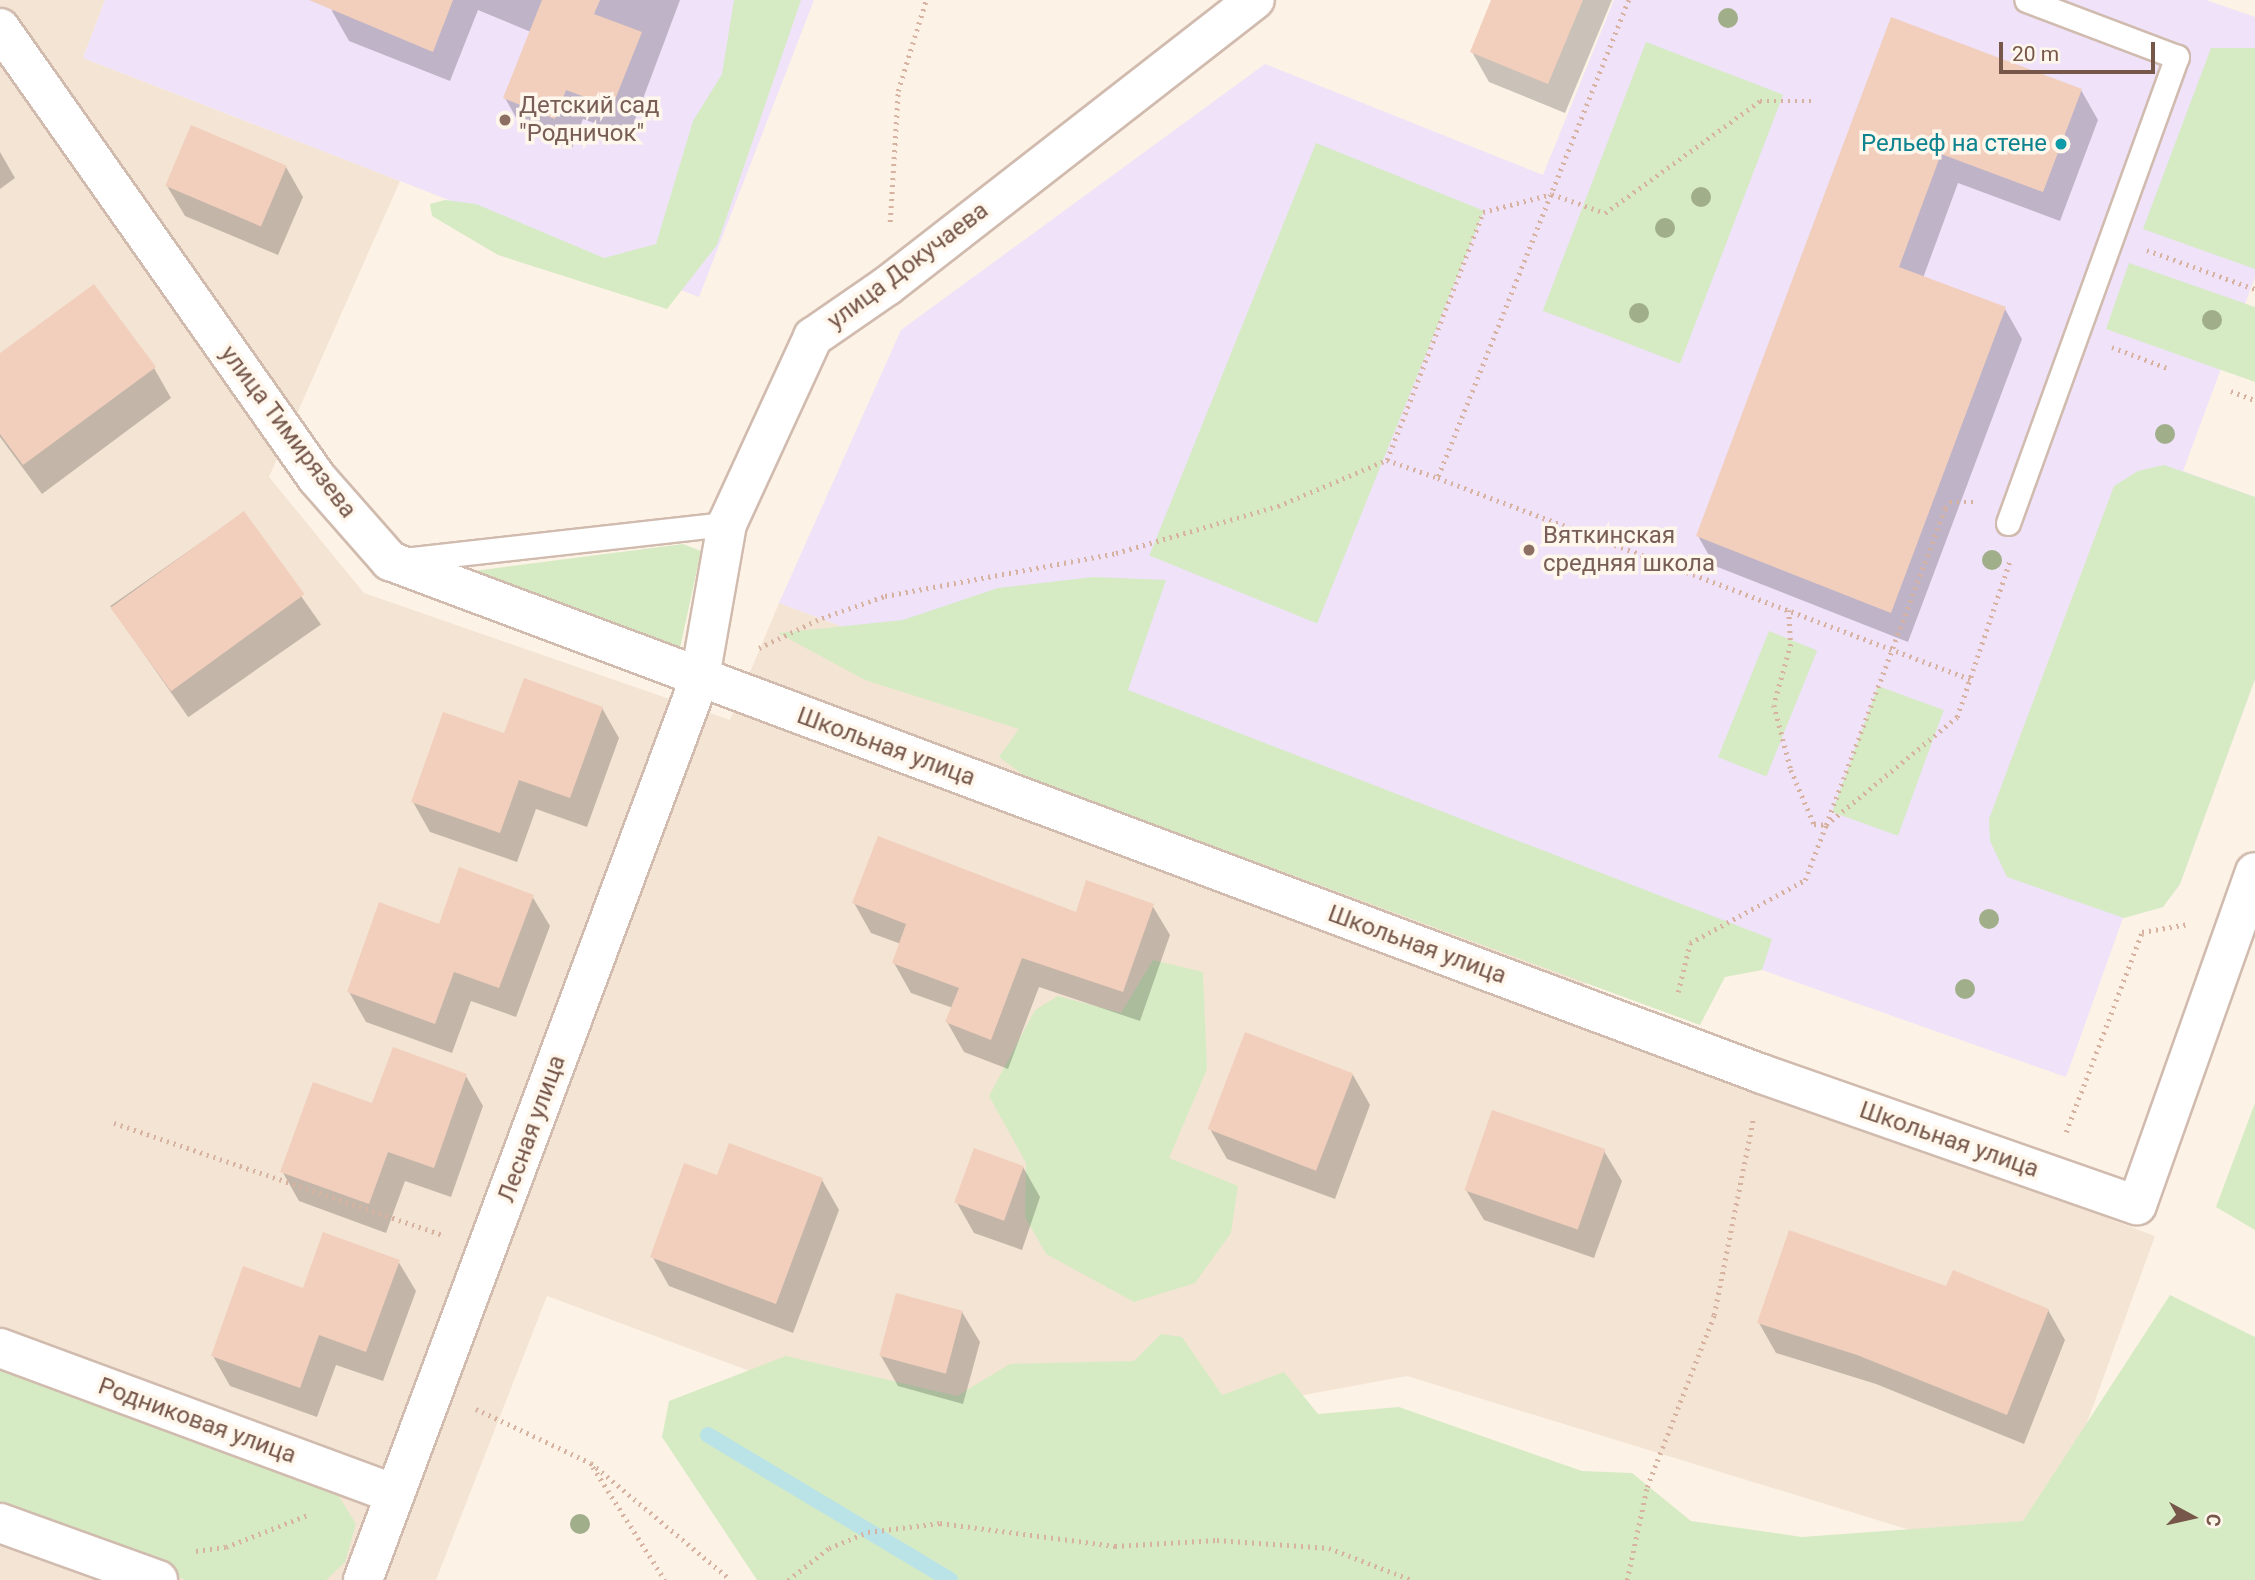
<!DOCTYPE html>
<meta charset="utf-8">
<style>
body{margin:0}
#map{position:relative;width:2255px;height:1580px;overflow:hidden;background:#fdf2e6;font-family:Roboto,sans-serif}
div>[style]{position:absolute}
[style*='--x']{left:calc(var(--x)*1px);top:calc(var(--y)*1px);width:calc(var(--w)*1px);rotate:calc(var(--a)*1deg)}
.residential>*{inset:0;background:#f4e4d4}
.education>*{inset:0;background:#efe2f9}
.green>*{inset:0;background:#d6ebc4;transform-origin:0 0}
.shadow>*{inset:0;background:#0003;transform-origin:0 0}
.stream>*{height:16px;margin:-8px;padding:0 8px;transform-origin:8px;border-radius:8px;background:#bae3e7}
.building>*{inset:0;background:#f2cfbd;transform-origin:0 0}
.path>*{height:4.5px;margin-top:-2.25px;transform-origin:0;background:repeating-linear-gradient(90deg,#d7b2a0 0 2px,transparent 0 7px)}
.roads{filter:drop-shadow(2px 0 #d0bbae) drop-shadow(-2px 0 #d0bbae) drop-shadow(0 2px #d0bbae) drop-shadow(0 -2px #d0bbae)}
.service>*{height:23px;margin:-11.5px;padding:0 11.5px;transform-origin:11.5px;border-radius:11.5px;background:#fff}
.minor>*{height:38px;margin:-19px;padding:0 19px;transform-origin:19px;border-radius:19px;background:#fff}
.trees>*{width:20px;height:20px;margin:-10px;border-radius:50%;background:#a0ae8a}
.dots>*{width:19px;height:19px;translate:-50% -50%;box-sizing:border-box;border:4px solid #fff6ec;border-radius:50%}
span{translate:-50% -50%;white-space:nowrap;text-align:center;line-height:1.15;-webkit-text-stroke:7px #fff6ec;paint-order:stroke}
.education-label{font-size:24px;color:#785e54}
.left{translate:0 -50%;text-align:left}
.culture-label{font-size:24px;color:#0d838f}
.right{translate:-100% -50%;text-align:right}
.street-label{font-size:24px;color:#76574a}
.north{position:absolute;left:2157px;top:1482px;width:70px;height:70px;-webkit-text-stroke:5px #fff6ec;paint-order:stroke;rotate:98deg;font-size:19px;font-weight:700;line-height:28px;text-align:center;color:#76574a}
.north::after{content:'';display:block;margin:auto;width:24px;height:32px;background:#76574a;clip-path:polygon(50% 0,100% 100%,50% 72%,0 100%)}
.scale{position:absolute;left:1999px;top:42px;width:156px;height:32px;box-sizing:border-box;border:4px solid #76574a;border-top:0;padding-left:9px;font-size:21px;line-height:24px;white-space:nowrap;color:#76574a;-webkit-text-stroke:5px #fff6ec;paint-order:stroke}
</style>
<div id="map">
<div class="residential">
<i style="clip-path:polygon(0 0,105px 0,83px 58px,400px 181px,269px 477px,364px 593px,730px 720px,779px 603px,1592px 907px,1582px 1021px,2155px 1236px,2034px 1568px,1407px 1376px,977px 1455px,547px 1296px,436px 1580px,0 1580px)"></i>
</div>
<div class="education">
<i style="clip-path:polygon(105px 0,814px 0,699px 297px,83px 58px)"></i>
<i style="clip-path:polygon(1614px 0,2206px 0,2255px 17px,2255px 277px,2183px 471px,2255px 497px,2255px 679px,2180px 884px,2163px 907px,2123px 918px,2066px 1077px,1762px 970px,779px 603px,901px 330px,1265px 64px,1543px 175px)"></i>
</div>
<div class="green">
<i style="clip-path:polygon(734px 0,801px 0,717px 245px,667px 309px,498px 255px,432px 216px,430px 204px,445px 200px,476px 204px,604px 258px,656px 244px,693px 121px,722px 74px)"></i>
<i style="left:1646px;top:42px;width:147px;height:288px;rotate:21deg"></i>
<i style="clip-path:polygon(2211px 48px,2255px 48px,2255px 269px,2143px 229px)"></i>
<i style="left:1316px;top:143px;width:181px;height:445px;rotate:22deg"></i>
<i style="clip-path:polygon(2129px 263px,2255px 307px,2255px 382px,2106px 329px)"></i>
<i style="clip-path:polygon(2164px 465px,2255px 497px,2255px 679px,2180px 884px,2163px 907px,2124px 918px,2007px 877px,1990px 841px,1989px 819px,2114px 486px,2138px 471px)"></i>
<i style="clip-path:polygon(683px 544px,701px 551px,680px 648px,458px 573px)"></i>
<i style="clip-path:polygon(1093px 577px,1166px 580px,1128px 690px,1772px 939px,1762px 970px,1725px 977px,1700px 1025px,1026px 777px,999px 757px,1019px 729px,865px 680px,778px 633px,903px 620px,998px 588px)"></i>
<i style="left:1769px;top:631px;width:52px;height:136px;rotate:22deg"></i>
<i style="left:1878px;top:686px;width:70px;height:134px;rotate:20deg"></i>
<i style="clip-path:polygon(1153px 960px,1203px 972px,1207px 1069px,1169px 1158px,1238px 1186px,1231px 1233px,1195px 1283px,1134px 1302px,1046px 1254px,1025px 1217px,1026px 1163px,989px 1096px,1035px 1010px,1058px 996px,1121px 1013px)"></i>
<i style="clip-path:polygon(2255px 1103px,2255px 1230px,2216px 1207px)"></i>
<i style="clip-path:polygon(2170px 1295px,2255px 1337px,2255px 1580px,757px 1580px,662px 1437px,669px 1401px,786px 1356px,957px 1396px,1010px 1364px,1134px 1361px,1161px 1334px,1182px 1337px,1222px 1395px,1284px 1372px,1318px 1414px,1399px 1407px,1582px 1471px,1632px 1473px,1691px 1521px,1802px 1537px,2023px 1521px)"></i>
<i style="clip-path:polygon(0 1364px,332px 1485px,356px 1524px,345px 1562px,326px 1580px,186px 1580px,0 1511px)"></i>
</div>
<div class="shadow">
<i style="clip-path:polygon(336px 0,680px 0,629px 136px,583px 119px,572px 148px,522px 128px,505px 98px,531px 32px,478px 10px,450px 81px,349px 41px,332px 11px)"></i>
<i style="clip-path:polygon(1493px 0,1612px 0,1565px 113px,1489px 82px,1472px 52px)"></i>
<i style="clip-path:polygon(1892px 19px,2081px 90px,2098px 120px,2060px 221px,1958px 183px,1923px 278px,2005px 309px,2022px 339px,1908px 642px,1715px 566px,1698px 536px)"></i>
<i style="clip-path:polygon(0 152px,15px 178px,0 189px)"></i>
<i style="clip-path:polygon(286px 167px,303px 197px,278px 255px,185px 216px,167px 186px)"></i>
<i style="clip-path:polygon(0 355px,154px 368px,171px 398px,42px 494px,0 437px)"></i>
<i style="left:243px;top:513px;width:136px;height:162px;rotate:55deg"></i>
<i style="clip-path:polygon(602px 708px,619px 738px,587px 827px,536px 809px,517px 862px,430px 832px,413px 802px,505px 736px)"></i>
<i style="clip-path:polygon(532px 896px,550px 926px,516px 1017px,471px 1001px,452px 1053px,366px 1022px,349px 992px,440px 926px)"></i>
<i style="clip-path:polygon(854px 903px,1077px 914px,1152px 905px,1170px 935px,1140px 1021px,1039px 987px,1008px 1069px,964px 1052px,947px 1022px,953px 1008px,911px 993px,894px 963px,901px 944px,871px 933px)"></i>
<i style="clip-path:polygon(1353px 1075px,1370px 1105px,1335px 1199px,1227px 1159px,1210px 1129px)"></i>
<i style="clip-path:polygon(466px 1076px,483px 1106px,451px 1197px,405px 1181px,386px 1233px,299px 1201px,282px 1171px,373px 1106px)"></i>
<i style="clip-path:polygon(1604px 1151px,1622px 1181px,1594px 1258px,1484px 1220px,1466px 1190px)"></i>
<i style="clip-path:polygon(1023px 1167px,1040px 1197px,1022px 1250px,974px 1233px,957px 1203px)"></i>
<i style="clip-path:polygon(718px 1178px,822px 1180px,839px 1210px,793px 1333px,669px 1286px,652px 1256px)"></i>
<i style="clip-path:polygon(398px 1261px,416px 1291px,383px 1381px,336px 1365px,317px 1417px,230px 1386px,213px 1356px,304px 1290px)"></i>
<i style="clip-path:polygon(1947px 1288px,2048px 1310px,2065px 1340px,2024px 1444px,1876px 1384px,1776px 1353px,1759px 1323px)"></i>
<i style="clip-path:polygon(962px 1312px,980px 1342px,963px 1404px,898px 1386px,881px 1356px)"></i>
</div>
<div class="stream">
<i style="--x:708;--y:1435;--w:282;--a:30.9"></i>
</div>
<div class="building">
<i style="clip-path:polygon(309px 0,453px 0,433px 52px)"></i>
<i style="clip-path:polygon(542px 0,600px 0,594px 14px,642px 32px,612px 107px,566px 90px,555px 119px,503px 98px)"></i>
<i style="clip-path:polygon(1491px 0,1583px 0,1548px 84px,1470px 52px)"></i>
<i style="clip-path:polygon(1891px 17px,2082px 89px,2043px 192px,1941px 154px,1899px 267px,2006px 307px,1891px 613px,1696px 536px)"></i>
<i style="left:191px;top:125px;width:104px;height:66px;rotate:23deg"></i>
<i style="clip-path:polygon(94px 284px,156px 367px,23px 465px,0 434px,0 353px)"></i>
<i style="left:244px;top:511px;width:103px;height:165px;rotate:54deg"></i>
<i style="clip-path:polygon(524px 678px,603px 707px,570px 798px,519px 780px,500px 833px,411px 802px,443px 712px,504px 733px)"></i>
<i style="clip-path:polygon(878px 836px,1076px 912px,1086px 880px,1154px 904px,1123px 992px,1022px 958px,991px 1040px,945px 1022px,959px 988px,892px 963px,906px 924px,852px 903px)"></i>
<i style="clip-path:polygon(459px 867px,534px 895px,499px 988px,454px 972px,435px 1024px,347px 992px,379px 902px,439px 924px)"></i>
<i style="left:1245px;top:1032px;width:116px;height:104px;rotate:21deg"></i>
<i style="clip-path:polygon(393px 1047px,467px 1074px,434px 1168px,388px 1152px,369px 1204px,280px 1172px,313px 1082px,372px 1103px)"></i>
<i style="left:1492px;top:1110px;width:120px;height:85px;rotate:19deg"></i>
<i style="clip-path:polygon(729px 1143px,823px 1178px,776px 1304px,650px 1257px,684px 1163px,717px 1175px)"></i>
<i style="left:974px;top:1148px;width:53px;height:58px;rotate:20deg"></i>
<i style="clip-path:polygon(1789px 1230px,1946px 1286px,1953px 1270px,2049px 1309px,2007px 1415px,1857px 1355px,1757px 1323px)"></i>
<i style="clip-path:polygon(323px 1232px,400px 1260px,366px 1352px,319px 1335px,300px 1388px,211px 1356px,243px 1266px,303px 1288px)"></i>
<i style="left:896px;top:1293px;width:69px;height:65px;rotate:15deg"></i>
</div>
<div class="path">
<i style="--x:1629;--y:0;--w:515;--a:111.78"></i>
<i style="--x:1438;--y:478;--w:569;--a:20.7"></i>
<i style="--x:890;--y:222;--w:131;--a:-86.5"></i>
<i style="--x:898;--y:91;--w:95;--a:-72.9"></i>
<i style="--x:2147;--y:250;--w:115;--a:19.9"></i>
<i style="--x:2112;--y:347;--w:62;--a:20.8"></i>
<i style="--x:2231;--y:391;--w:26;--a:21"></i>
<i style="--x:1387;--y:460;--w:266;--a:-68.8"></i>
<i style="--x:1483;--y:212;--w:71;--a:-14.6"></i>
<i style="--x:1552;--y:194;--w:56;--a:19.7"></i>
<i style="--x:1605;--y:213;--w:191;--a:-35.9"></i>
<i style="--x:1760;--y:101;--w:54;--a:0"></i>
<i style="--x:1789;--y:610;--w:34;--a:87"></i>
<i style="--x:1791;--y:644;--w:63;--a:105.6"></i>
<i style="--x:1774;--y:705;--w:67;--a:75.3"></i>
<i style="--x:1791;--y:770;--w:59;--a:66.9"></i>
<i style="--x:1814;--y:824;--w:12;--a:5"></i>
<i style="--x:1826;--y:825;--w:339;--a:-69.4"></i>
<i style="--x:1945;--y:508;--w:8;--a:-50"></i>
<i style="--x:1950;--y:502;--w:23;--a:0"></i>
<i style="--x:759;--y:648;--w:70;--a:-25.5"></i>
<i style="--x:822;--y:618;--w:67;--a:-19.2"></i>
<i style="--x:885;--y:596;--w:235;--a:-10.5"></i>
<i style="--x:1116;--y:553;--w:169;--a:-16.2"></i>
<i style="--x:1278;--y:506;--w:118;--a:-22.9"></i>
<i style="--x:1387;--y:460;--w:54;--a:19.4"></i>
<i style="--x:1678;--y:992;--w:50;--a:-76.2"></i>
<i style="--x:1690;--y:943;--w:131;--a:-28.7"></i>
<i style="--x:1805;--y:880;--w:59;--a:-69.1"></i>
<i style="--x:1826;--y:825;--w:170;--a:-39.5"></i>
<i style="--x:1957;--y:717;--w:166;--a:-71.3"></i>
<i style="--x:114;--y:1123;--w:348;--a:18.8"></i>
<i style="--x:2066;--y:1132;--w:214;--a:-69.2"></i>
<i style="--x:2142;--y:932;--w:47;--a:-9.9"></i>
<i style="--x:476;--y:1409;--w:127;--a:25.2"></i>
<i style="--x:591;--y:1463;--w:182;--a:39.9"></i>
<i style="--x:593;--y:1467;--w:134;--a:57.5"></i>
<i style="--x:196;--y:1551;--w:30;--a:-8"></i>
<i style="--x:226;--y:1547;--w:90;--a:-21.4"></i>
<i style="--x:788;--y:1580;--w:52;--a:-38"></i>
<i style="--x:829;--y:1548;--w:42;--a:-22.3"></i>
<i style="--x:868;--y:1532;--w:73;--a:-7.1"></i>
<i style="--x:940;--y:1523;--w:177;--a:7.5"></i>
<i style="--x:1115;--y:1546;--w:102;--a:-3.4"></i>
<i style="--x:1217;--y:1540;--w:112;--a:4.1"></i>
<i style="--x:1329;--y:1548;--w:89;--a:21.1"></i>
<i style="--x:1627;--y:1580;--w:95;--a:-77.9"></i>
<i style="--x:1647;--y:1487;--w:185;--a:-68.7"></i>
<i style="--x:1714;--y:1315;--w:200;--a:-78.7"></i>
</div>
<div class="roads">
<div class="service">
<i style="--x:2008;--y:523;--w:496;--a:-70.1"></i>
<i style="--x:2177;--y:57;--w:161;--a:-159.3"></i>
<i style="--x:404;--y:560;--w:325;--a:-6.4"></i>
</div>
<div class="minor">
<i style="--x:0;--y:28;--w:550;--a:54.84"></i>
<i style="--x:317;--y:478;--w:111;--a:48.7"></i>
<i style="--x:390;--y:561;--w:1465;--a:20.5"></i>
<i style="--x:1762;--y:1074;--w:397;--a:19.3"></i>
<i style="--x:2137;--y:1205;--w:353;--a:-70.5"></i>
<i style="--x:0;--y:1348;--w:421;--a:20.3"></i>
<i style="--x:0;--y:1523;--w:168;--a:19.8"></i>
<i style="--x:363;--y:1580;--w:964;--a:-69.53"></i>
<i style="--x:700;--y:677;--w:155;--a:-80"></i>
<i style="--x:727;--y:524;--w:206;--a:-65.3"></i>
<i style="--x:813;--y:337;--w:90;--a:-34.6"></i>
<i style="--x:887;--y:286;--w:466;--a:-37.9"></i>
</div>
</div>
<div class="trees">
<i style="left:1728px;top:18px"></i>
<i style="left:1701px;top:197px"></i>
<i style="left:1665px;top:228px"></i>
<i style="left:1639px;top:313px"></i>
<i style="left:2212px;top:320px"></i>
<i style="left:2165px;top:434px"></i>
<i style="left:1992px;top:560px"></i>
<i style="left:1989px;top:919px"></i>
<i style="left:1965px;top:989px"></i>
<i style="left:580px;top:1524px"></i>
</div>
<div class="dots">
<i style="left:505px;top:120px;background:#8d6e63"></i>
<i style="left:2061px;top:144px;background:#0f9aa8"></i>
<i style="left:1529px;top:550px;background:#8d6e63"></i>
</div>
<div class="education-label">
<span class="left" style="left:519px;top:120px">Детский сад<br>"Родничок"</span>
<span class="left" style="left:1543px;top:550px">Вяткинская<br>средняя школа</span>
</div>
<div class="culture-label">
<span class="right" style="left:2047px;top:144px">Рельеф на стене</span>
</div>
<div class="street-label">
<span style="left:908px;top:266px;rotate:-37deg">улица Докучаева</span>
<span style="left:288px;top:432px;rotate:53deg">улица Тимирязева</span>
<span style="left:886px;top:747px;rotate:20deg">Школьная улица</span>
<span style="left:1417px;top:945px;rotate:20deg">Школьная улица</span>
<span style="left:532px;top:1129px;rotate:-70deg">Лесная улица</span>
<span style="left:1949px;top:1140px;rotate:19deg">Школьная улица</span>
<span style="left:197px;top:1421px;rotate:20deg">Родниковая улица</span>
</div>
<div class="north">С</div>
<div class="scale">20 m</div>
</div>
